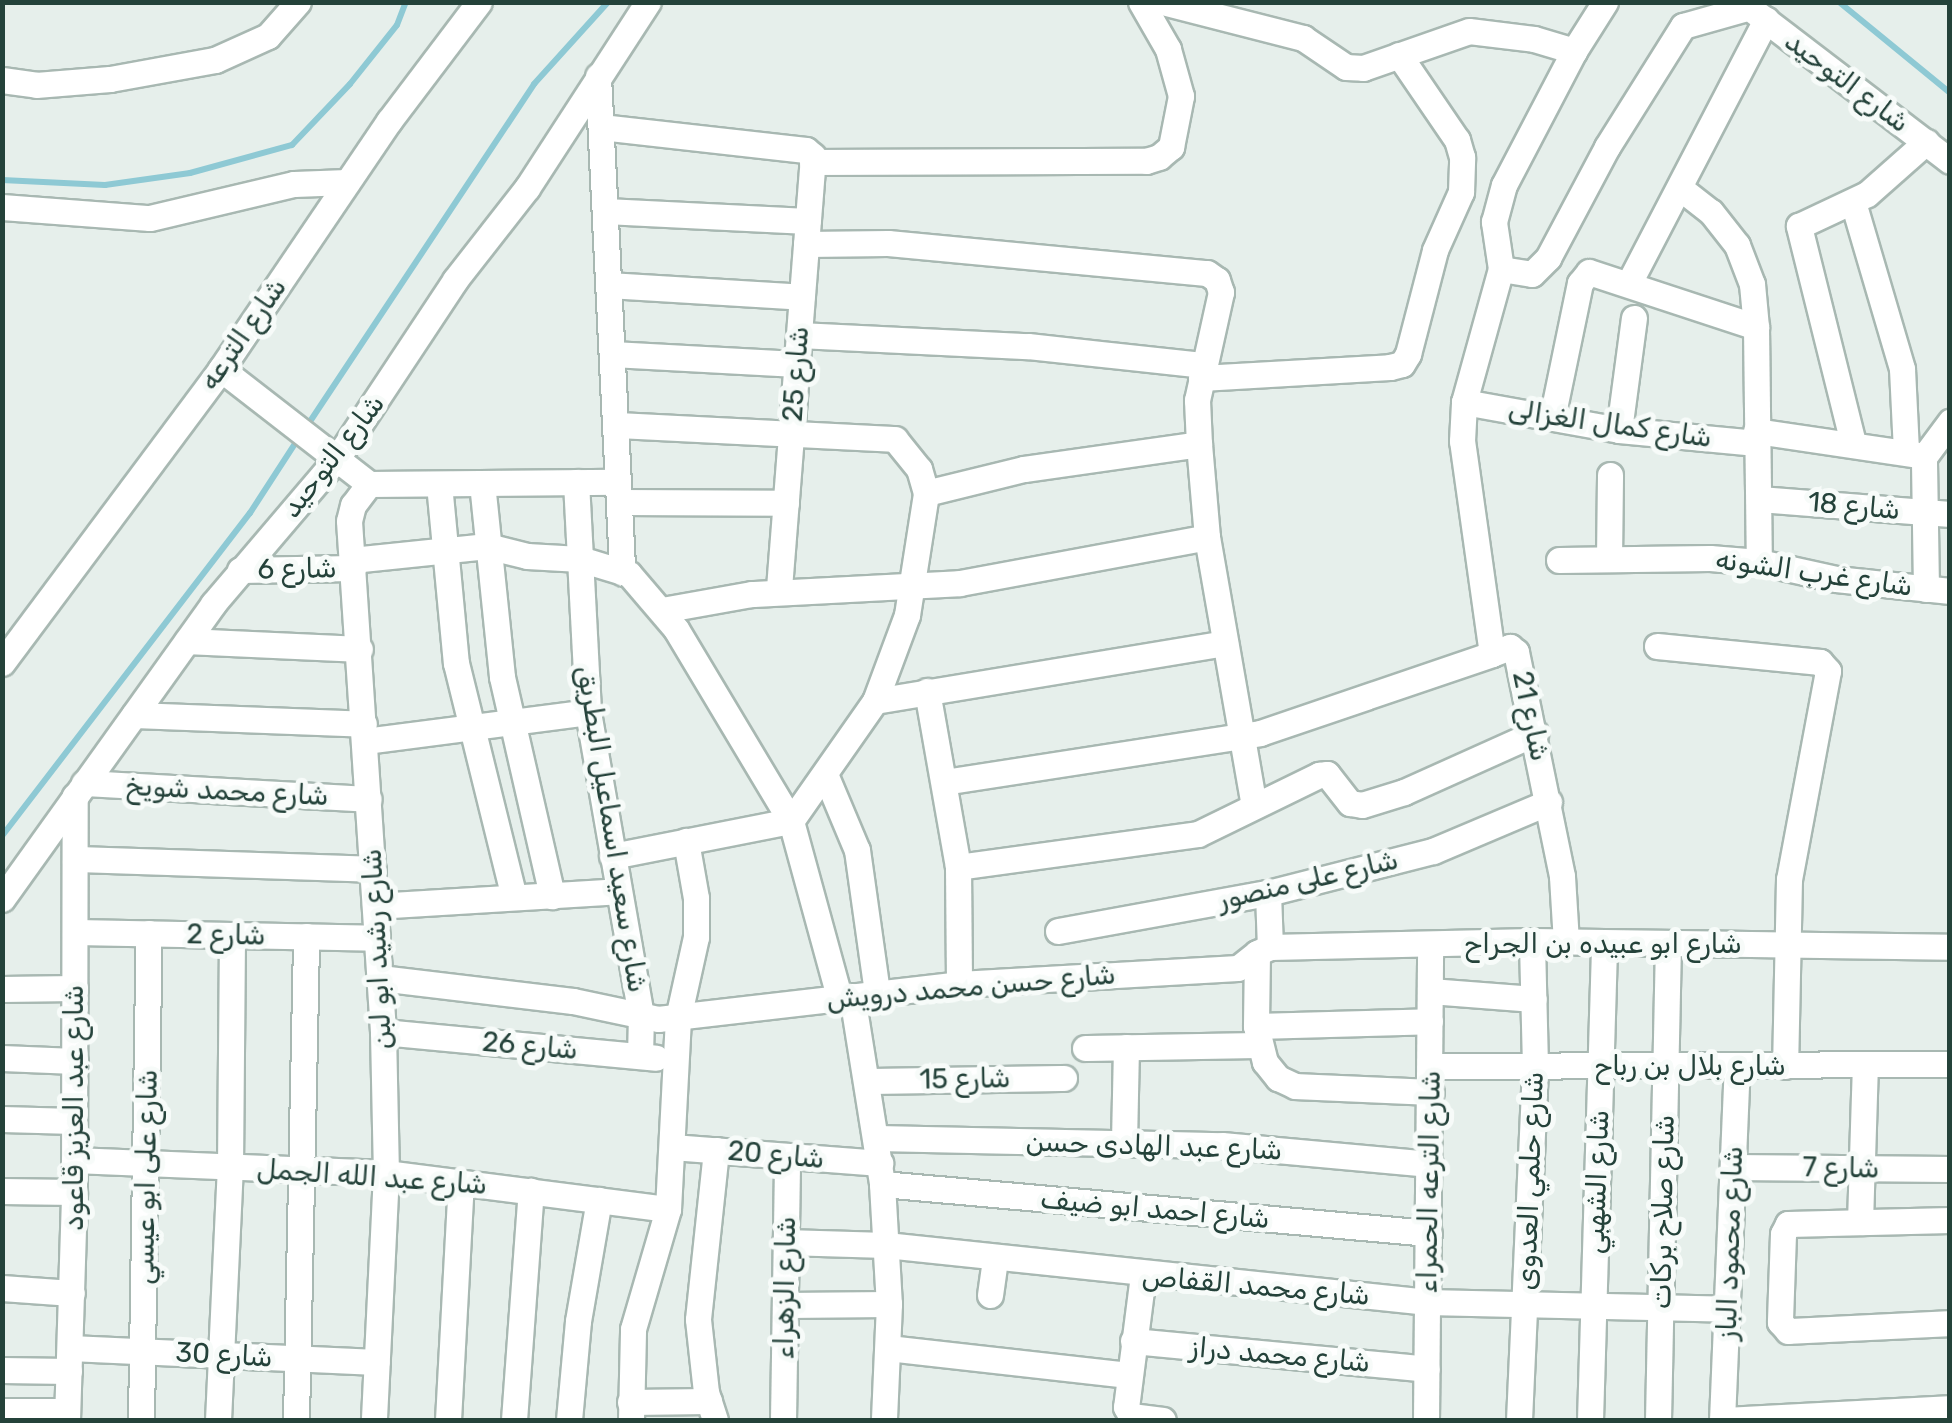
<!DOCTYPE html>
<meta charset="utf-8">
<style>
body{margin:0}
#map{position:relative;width:1952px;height:1423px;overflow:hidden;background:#e6efeb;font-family:Rubik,"Noto Naskh Arabic",sans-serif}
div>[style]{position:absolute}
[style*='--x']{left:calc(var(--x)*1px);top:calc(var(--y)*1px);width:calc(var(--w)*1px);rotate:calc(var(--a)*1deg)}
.stream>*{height:6px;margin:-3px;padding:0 3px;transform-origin:3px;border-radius:3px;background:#8ec9d4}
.roads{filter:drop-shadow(2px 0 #a8b8b2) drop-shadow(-2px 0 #a8b8b2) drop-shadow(0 2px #a8b8b2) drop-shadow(0 -2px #a8b8b2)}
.minor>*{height:25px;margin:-12.5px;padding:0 12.5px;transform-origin:12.5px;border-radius:12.5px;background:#fff}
span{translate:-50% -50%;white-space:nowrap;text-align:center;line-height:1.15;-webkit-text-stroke:10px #f7fbf9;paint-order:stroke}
.street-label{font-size:28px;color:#24423a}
.frame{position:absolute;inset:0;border:5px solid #24423a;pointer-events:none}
</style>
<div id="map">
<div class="stream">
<i style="--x:1839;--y:2;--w:144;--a:39.3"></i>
<i style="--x:2;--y:180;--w:103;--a:2.8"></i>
<i style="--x:105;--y:185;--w:86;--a:-8"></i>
<i style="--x:190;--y:173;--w:106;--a:-15.4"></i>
<i style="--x:292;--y:145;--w:84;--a:-46.4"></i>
<i style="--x:350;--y:84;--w:75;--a:-51.5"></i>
<i style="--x:397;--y:25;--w:25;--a:-69"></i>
<i style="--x:305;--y:429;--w:414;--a:-56.4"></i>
<i style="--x:534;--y:84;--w:110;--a:-47.9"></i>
<i style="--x:2;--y:836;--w:407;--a:-52.5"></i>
<i style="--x:250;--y:513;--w:88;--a:-57"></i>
</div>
<div class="roads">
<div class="minor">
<i style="--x:1162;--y:2;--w:146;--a:14.3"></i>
<i style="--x:1303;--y:38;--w:52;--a:34"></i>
<i style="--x:1346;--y:67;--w:17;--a:3"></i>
<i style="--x:1363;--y:68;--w:112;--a:-19.2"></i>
<i style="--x:1469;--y:31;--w:65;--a:7"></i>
<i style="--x:1534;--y:39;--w:42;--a:16.7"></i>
<i style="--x:1755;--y:12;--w:245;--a:37.4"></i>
<i style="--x:598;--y:76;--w:497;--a:87.2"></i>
<i style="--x:2;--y:80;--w:34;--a:8"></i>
<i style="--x:36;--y:85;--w:74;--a:-4.6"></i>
<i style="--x:110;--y:79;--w:107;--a:-10.3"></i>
<i style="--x:215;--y:60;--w:58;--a:-24.4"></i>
<i style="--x:268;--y:36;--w:45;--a:-48.6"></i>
<i style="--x:601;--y:127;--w:206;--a:6.4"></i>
<i style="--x:806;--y:150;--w:9;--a:41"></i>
<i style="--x:813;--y:156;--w:437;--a:94.5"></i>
<i style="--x:812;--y:162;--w:334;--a:-0.2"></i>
<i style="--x:1146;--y:161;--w:14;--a:-17"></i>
<i style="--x:1159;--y:157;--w:16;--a:-40"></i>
<i style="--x:1171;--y:147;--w:52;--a:-78.9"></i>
<i style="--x:1181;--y:96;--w:49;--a:-105.5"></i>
<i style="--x:1168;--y:49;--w:54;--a:-119.9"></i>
<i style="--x:1680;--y:188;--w:39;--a:38"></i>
<i style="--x:1711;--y:212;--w:42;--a:51.8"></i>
<i style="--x:1737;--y:245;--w:42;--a:69"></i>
<i style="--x:1752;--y:284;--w:43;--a:84.7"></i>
<i style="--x:1756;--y:327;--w:235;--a:89.3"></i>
<i style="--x:1853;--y:202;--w:174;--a:73.6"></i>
<i style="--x:1902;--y:369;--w:83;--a:87.2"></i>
<i style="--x:2;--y:207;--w:148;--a:4.3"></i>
<i style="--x:150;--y:218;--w:148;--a:-13.3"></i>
<i style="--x:294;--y:184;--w:53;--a:-2.2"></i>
<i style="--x:605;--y:211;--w:203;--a:2.8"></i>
<i style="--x:806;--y:244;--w:82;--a:-0.7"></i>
<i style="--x:888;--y:243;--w:320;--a:5.4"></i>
<i style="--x:1207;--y:273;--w:12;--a:35"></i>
<i style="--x:1217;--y:280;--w:13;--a:72"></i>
<i style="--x:1221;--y:292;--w:111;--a:102.5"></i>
<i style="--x:1197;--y:400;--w:44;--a:87.4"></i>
<i style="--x:1199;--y:444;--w:93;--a:85.1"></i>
<i style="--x:1207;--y:537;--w:272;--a:80.1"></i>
<i style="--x:1501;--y:269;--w:31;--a:9"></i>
<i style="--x:1532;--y:274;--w:23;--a:-45"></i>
<i style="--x:1548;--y:258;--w:126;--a:-62"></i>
<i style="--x:1607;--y:147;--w:143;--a:-57.9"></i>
<i style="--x:1683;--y:26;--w:70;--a:-15.8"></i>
<i style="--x:1629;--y:283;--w:297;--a:-62.5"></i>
<i style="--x:608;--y:285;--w:194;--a:3.5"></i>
<i style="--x:799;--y:335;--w:229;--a:2.8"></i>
<i style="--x:1028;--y:346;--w:175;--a:6.2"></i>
<i style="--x:612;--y:354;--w:185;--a:3.1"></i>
<i style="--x:221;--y:369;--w:187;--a:37.8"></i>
<i style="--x:369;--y:484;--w:249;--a:-0.5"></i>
<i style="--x:1201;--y:378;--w:189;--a:-3.3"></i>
<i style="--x:1390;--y:367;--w:12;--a:-14"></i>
<i style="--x:1402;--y:364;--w:12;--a:-59"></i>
<i style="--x:1408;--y:354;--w:107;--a:-75.4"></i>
<i style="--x:1435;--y:250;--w:64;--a:-65.9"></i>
<i style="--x:1461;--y:192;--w:35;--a:-88"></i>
<i style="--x:1462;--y:157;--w:18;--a:-106"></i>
<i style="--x:1457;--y:140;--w:103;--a:-124.3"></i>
<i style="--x:1464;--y:402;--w:158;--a:10.2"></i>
<i style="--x:1619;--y:430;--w:138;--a:5.4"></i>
<i style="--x:1552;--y:418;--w:138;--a:-78.3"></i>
<i style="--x:1580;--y:283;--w:14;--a:-51"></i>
<i style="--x:1589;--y:272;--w:176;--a:18.2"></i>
<i style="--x:1619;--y:430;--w:113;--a:-82.4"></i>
<i style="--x:1756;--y:431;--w:165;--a:8.4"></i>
<i style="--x:1853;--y:443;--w:224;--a:-104"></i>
<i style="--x:1799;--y:226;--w:75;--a:-25.2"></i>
<i style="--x:1867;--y:194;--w:79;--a:-41.4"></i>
<i style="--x:576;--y:482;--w:230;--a:87"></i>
<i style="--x:588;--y:712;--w:308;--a:80.1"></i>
<i style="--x:641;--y:1015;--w:41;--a:91.4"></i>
<i style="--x:482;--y:483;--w:195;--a:84.1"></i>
<i style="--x:502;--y:677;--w:225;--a:77.1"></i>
<i style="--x:369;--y:484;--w:26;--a:127"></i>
<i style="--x:353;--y:505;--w:16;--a:104"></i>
<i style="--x:349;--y:521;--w:512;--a:86.19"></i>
<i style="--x:383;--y:1032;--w:141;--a:88.8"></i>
<i style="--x:386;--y:1173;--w:247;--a:92.8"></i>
<i style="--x:439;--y:484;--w:180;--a:84.6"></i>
<i style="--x:456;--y:663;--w:241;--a:76.1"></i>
<i style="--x:926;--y:493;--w:101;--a:-13.8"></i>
<i style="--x:1024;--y:469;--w:177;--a:-8.1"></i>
<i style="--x:1759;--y:499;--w:192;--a:4.5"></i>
<i style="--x:619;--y:502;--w:167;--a:0.3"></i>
<i style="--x:1609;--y:559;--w:84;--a:-89.3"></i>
<i style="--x:352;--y:560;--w:136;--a:-5.9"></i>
<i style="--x:487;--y:546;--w:41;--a:14"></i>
<i style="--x:527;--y:556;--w:53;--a:3.2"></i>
<i style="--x:580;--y:559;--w:51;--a:17"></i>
<i style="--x:629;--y:574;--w:72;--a:49.5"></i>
<i style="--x:676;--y:629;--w:224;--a:59.1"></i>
<i style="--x:791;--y:821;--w:182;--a:74.7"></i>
<i style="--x:1559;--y:560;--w:151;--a:-0.8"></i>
<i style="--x:1710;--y:558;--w:49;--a:4.7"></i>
<i style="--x:1759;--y:562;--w:79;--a:12.4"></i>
<i style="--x:1836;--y:579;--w:115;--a:6"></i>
<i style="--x:240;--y:570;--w:113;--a:-1"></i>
<i style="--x:1926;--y:589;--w:132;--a:-90.9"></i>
<i style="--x:1924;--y:457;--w:44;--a:-53.4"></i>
<i style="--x:662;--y:610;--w:91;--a:-10.1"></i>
<i style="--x:752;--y:594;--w:208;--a:-3"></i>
<i style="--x:960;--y:583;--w:251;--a:-10.5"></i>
<i style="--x:187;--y:641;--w:173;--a:2.6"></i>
<i style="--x:1657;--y:646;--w:164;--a:5.6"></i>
<i style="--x:1820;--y:662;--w:12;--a:48"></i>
<i style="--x:1828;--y:671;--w:212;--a:100.6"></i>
<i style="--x:1789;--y:879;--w:187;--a:91.2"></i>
<i style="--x:2;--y:663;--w:367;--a:-53.3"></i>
<i style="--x:221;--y:369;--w:300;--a:-55.9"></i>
<i style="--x:389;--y:121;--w:149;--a:-52.9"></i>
<i style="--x:927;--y:691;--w:179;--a:80"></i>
<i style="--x:958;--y:867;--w:242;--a:-7.8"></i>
<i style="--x:1198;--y:834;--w:135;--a:-26"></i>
<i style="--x:1319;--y:775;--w:8;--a:-7"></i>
<i style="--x:1327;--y:774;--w:37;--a:52"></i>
<i style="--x:1350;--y:803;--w:12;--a:9"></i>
<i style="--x:1362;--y:805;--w:44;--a:-17.2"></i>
<i style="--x:1404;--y:792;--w:144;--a:-24.2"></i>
<i style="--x:875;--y:701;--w:355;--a:-9.4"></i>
<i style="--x:134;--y:715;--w:230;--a:2.2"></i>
<i style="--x:365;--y:741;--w:225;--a:-7.4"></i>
<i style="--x:825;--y:774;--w:82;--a:67.2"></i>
<i style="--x:857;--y:850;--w:143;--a:82"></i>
<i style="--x:944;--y:782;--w:320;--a:-8.8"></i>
<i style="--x:1260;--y:733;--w:245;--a:-18.8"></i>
<i style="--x:84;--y:783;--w:285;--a:3.2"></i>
<i style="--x:612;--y:856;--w:182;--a:-11.1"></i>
<i style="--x:791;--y:821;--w:146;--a:-55"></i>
<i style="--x:875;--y:701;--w:92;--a:-69.6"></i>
<i style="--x:907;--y:615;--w:123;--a:-81.1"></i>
<i style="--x:926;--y:493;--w:25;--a:-106"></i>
<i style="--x:919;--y:469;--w:38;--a:-129"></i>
<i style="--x:895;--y:439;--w:280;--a:-177.1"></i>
<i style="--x:75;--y:859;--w:298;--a:1.9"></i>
<i style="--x:958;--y:867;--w:117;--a:89.5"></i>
<i style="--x:1268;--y:893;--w:54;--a:87.9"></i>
<i style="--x:2;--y:899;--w:363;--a:-54.4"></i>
<i style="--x:213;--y:604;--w:193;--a:-49.6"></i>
<i style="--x:338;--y:457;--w:212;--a:-56.5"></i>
<i style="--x:455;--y:280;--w:117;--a:-52"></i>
<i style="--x:527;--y:188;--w:222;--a:-57"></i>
<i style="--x:375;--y:906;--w:243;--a:-3.5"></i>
<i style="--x:1058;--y:931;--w:213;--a:-10.3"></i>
<i style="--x:1268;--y:893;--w:170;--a:-14.3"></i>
<i style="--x:1433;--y:851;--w:126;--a:-22.9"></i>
<i style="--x:75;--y:932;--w:302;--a:1.1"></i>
<i style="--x:1566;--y:942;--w:66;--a:-93.5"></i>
<i style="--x:1562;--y:876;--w:229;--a:-101.6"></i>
<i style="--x:1516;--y:652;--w:8;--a:-140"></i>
<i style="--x:1510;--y:647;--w:19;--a:159"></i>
<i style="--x:1492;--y:654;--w:215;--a:-98"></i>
<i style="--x:1462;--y:441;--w:39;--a:-87"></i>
<i style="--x:1464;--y:402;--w:138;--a:-74.5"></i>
<i style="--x:1501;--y:269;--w:48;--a:-98.5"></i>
<i style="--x:1494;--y:222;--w:38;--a:-75"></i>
<i style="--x:1504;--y:185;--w:151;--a:-62.4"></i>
<i style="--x:1574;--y:51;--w:58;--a:-57.7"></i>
<i style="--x:1257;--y:953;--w:14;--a:-25"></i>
<i style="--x:1270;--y:947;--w:262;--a:-1.3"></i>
<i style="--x:1532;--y:941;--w:418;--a:0.8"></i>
<i style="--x:1257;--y:953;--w:73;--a:90.8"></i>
<i style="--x:1256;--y:1026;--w:37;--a:76"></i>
<i style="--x:1265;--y:1062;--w:21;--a:51"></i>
<i style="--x:1278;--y:1078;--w:19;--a:25"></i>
<i style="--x:1295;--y:1086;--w:136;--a:2.5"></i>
<i style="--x:380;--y:978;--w:194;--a:6.8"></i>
<i style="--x:573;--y:1001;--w:87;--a:12"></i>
<i style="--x:658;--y:1019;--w:303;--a:-6.6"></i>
<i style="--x:959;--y:984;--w:279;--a:-3.3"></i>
<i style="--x:1238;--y:968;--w:24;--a:-38"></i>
<i style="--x:2;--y:989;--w:73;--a:-0.8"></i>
<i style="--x:1430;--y:991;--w:104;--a:4.4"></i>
<i style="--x:852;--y:996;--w:190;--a:80.9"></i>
<i style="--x:882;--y:1184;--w:120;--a:86.7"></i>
<i style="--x:889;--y:1304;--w:116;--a:92.5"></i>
<i style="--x:1256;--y:1026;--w:174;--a:-1.6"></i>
<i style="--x:383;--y:1032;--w:274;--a:5.4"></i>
<i style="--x:1085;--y:1048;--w:174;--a:-1"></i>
<i style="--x:2;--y:1058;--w:73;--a:2.4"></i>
<i style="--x:1431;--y:1066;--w:519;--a:-0.22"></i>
<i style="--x:867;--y:1081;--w:197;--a:-0.9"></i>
<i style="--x:2;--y:1119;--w:72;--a:1.6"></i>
<i style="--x:877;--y:1138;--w:345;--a:1.2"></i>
<i style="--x:1222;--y:1145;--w:209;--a:5.2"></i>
<i style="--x:1124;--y:1142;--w:95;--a:-88.8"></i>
<i style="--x:672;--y:1147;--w:209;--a:4.4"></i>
<i style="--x:74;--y:1160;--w:312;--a:2.4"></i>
<i style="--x:386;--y:1173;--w:284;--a:7.3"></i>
<i style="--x:1733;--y:1167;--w:217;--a:0.5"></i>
<i style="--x:882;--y:1184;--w:549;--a:5.12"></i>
<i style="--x:2;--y:1191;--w:72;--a:0.8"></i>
<i style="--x:1950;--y:1220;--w:162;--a:178.6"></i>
<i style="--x:1788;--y:1224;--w:11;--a:117"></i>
<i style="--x:1783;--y:1234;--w:88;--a:92"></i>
<i style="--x:1780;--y:1322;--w:12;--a:48"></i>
<i style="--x:1788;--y:1331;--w:162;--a:-2.8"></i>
<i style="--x:1860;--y:1222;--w:155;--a:-88.2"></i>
<i style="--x:785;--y:1242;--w:101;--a:1.7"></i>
<i style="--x:886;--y:1245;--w:545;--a:6"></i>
<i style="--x:1428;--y:1302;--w:299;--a:1.3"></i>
<i style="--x:1143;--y:1275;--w:133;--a:97.3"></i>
<i style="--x:1126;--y:1407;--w:10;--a:61"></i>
<i style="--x:1131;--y:1416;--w:32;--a:7"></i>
<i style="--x:2;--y:1288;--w:70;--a:4.1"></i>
<i style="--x:990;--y:1295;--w:37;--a:-82"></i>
<i style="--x:785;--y:1305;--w:104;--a:-0.6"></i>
<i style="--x:1133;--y:1341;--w:295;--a:5.4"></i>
<i style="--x:70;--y:1348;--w:307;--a:2.6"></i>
<i style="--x:888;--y:1348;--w:242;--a:6.4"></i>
<i style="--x:2;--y:1370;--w:67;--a:0.9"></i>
<i style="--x:630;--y:1402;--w:79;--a:-0.7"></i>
<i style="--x:2;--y:1411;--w:65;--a:0"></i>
<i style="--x:67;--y:1420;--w:228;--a:-88.2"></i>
<i style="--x:74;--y:1192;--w:396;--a:-89.9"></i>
<i style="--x:141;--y:1420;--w:487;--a:-89.1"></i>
<i style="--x:218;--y:1420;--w:253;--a:-87.3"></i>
<i style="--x:230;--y:1167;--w:232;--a:-89.5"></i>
<i style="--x:296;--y:1420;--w:484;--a:-88.8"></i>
<i style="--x:448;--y:1420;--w:237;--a:-86.9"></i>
<i style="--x:514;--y:1420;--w:230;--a:-85.8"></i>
<i style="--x:569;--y:1420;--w:99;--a:-84.8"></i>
<i style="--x:578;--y:1321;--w:123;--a:-80.2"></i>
<i style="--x:631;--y:1420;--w:91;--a:-88.7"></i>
<i style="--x:633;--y:1329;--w:125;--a:-73.7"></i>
<i style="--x:668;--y:1209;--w:191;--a:-87"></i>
<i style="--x:678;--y:1018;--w:83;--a:-77.5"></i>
<i style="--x:696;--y:937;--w:39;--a:-90"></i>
<i style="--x:696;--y:898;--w:58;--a:-100"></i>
<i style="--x:715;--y:1420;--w:29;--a:-108"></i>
<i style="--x:706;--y:1392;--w:73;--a:-96.3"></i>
<i style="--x:698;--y:1319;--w:170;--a:-83.9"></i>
<i style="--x:783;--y:1420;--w:264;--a:-89.1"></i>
<i style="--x:1426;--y:1420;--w:476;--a:-89.5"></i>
<i style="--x:1519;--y:1420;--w:354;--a:-87.4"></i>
<i style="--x:1535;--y:1066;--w:125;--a:-91.4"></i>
<i style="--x:1590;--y:1420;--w:477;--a:-88.3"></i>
<i style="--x:1658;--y:1420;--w:476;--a:-88.8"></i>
<i style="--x:1722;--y:1420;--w:354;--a:-87.6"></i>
<i style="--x:1723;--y:1420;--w:227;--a:-3"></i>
</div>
</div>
<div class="street-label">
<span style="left:1847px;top:82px;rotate:37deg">شارع التوحيد</span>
<span style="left:243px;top:334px;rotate:-55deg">شارع الترعه</span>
<span style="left:796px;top:374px;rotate:-86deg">شارع 25</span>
<span style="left:1610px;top:424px;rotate:8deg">شارع كمال الغزالى</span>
<span style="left:333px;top:456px;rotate:-52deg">شارع التوحيد</span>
<span style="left:1854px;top:506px;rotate:5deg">شارع 18</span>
<span style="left:297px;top:569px;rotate:-1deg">شارع 6</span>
<span style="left:1814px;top:573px;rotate:8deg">شارع غرب الشونه</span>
<span style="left:1531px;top:716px;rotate:78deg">شارع 21</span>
<span style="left:227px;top:791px;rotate:3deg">شارع محمد شويخ</span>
<span style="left:612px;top:829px;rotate:81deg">شارع سعيد اسماعيل البطريق</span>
<span style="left:1308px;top:880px;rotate:-13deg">شارع على منصور</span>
<span style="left:226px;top:935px;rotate:1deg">شارع 2</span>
<span style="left:1603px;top:944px">شارع ابو عبيده بن الجراح</span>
<span style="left:377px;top:949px;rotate:-93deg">شارع رشيد ابو لبن</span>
<span style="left:971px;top:987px;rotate:-5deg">شارع حسن محمد درويش</span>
<span style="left:530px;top:1046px;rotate:5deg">شارع 26</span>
<span style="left:1690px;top:1066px">شارع بلال بن رباح</span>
<span style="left:965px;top:1079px;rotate:-1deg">شارع 15</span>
<span style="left:74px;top:1108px;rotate:-90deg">شارع عبد العزيز قاعود</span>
<span style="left:1154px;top:1146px;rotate:2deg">شارع عبد الهادى حسن</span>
<span style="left:776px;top:1155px;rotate:5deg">شارع 20</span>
<span style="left:1841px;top:1168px;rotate:1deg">شارع 7</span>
<span style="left:146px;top:1177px;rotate:-89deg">شارع على ابو عيسي</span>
<span style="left:372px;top:1177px;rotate:4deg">شارع عبد الله الجمل</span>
<span style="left:1530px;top:1181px;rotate:-88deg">شارع حلمي العدوى</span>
<span style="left:1429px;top:1182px;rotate:-89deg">شارع الترعه الحمراء</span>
<span style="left:1597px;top:1182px;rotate:-88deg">شارع الشهبي</span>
<span style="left:1155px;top:1209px;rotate:5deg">شارع احمد ابو ضيف</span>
<span style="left:1663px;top:1212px;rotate:-89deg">شارع صلاح بركات</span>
<span style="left:1730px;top:1243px;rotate:-88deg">شارع محمود الباز</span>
<span style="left:1256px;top:1286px;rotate:5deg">شارع محمد القفاص</span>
<span style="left:785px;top:1288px;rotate:-89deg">شارع الزهراء</span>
<span style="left:224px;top:1355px;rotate:3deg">شارع 30</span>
<span style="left:1280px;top:1355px;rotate:5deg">شارع محمد دراز</span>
</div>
<div class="frame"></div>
</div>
